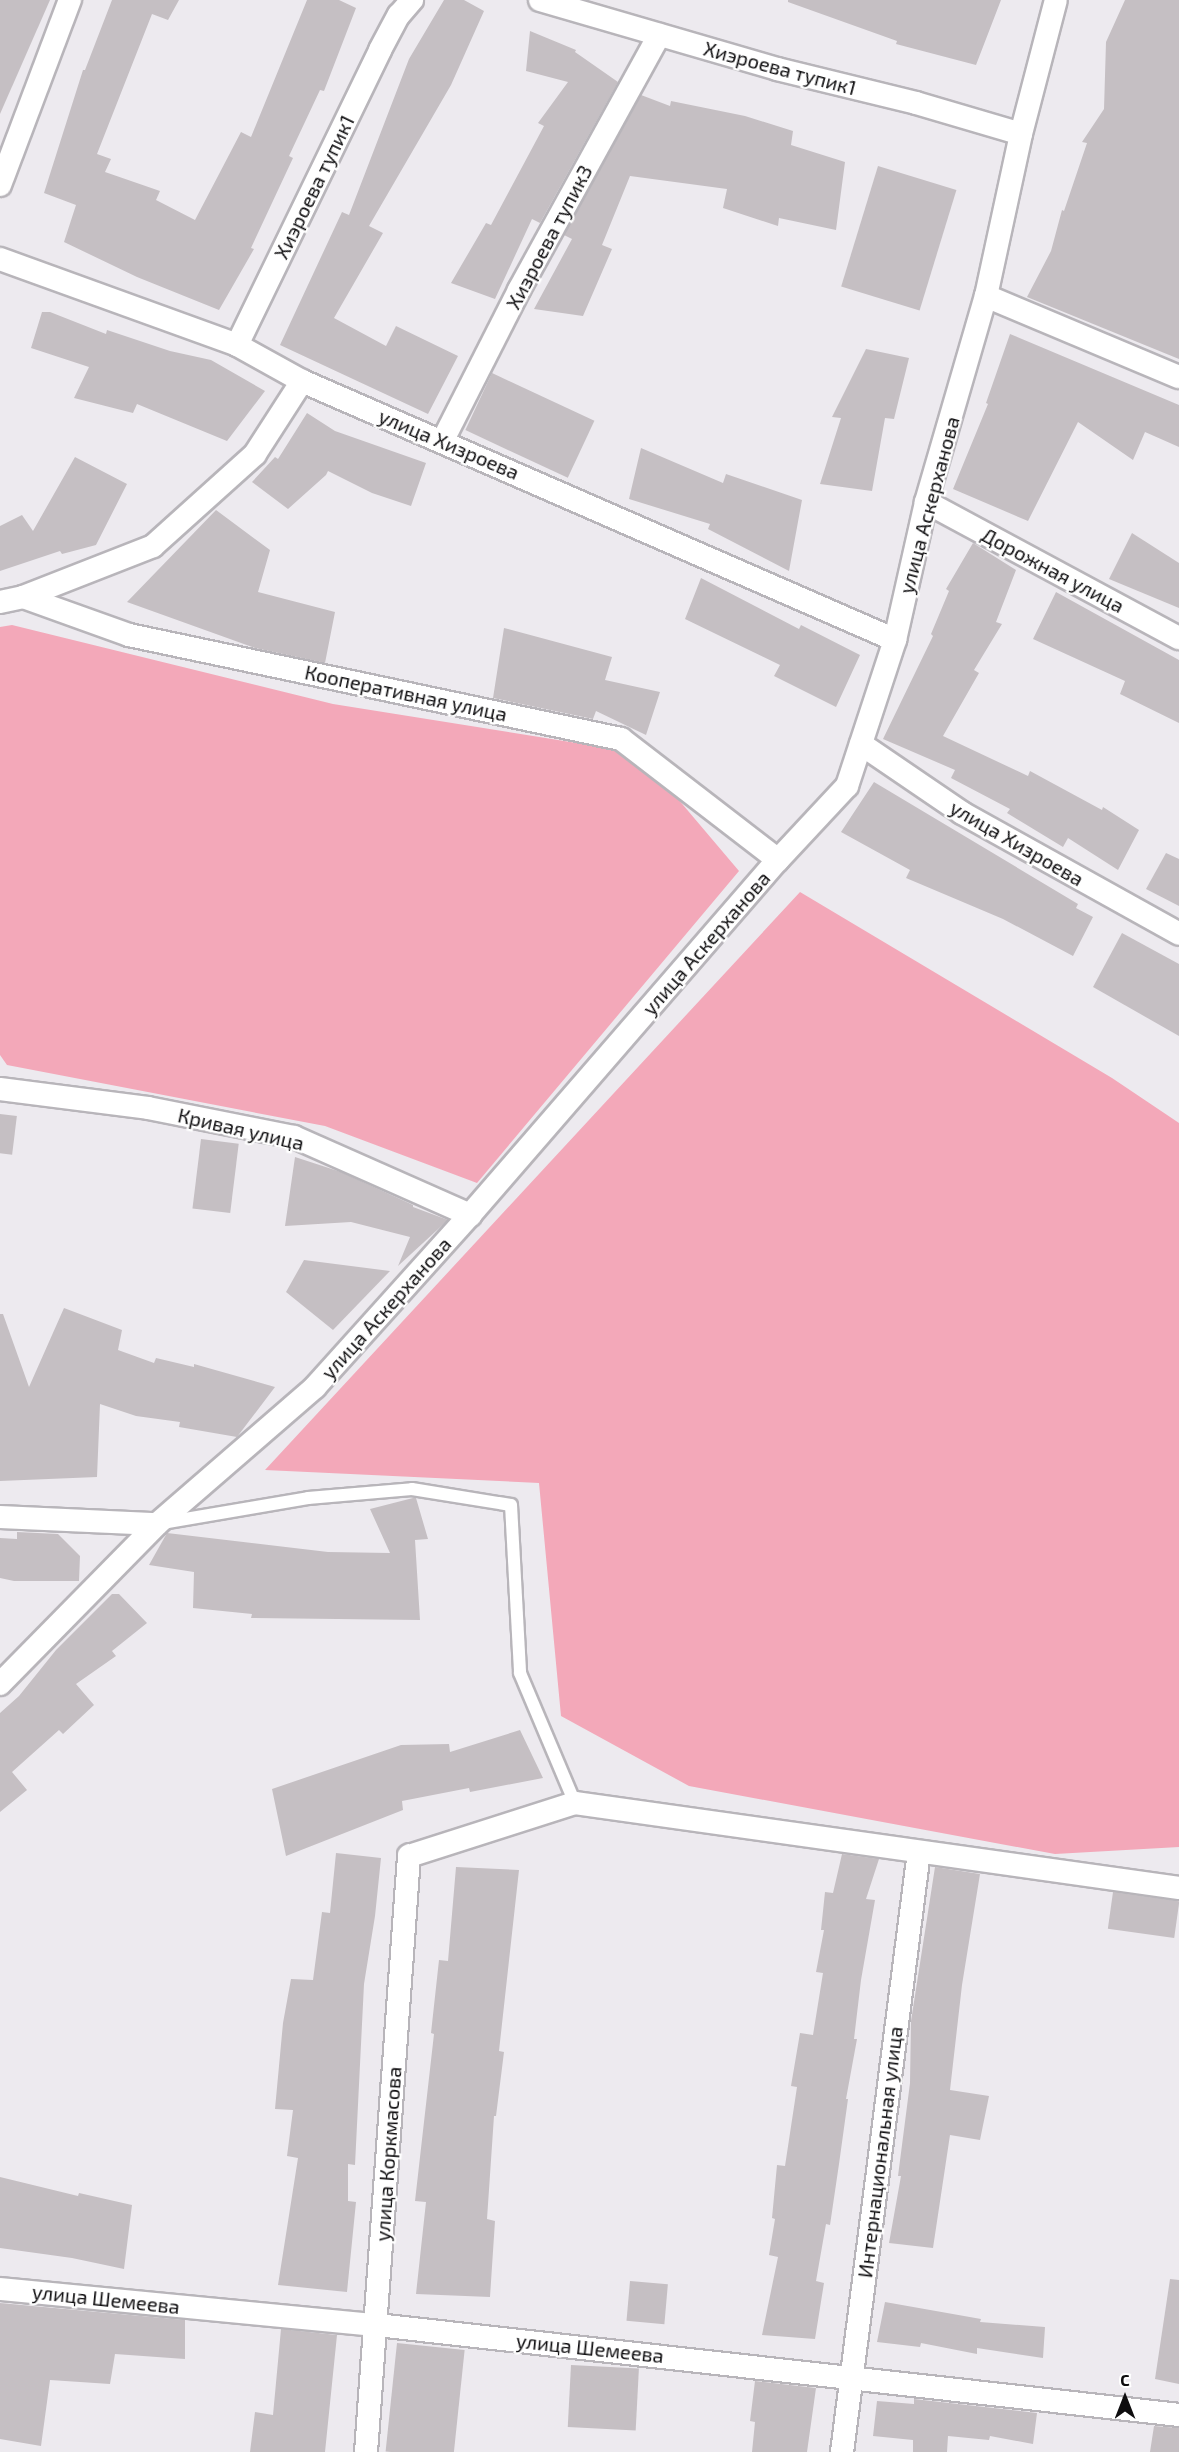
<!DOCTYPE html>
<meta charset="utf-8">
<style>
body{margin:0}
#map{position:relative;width:1179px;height:2452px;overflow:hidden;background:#edeaef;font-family:"Exo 2",sans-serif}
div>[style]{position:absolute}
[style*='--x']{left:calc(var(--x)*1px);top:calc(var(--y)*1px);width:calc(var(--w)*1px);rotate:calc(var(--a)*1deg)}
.green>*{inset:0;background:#f3a8b9}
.building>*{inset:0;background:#c5bfc3;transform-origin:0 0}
.roads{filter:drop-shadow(2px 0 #b8b5ba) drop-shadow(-2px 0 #b8b5ba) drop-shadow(0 2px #b8b5ba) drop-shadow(0 -2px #b8b5ba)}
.lane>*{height:12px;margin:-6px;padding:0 6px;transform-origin:6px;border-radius:6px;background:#fff}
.street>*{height:22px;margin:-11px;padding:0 11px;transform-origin:11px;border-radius:11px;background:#fff}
span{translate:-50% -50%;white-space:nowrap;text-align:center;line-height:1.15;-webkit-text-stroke:4.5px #fff;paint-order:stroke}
.street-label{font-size:20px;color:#0e0d0f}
.north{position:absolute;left:1095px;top:2368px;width:60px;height:60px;-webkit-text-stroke:4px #fff;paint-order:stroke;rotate:0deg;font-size:16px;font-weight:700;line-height:24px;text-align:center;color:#0e0d0f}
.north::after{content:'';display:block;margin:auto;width:21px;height:27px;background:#0e0d0f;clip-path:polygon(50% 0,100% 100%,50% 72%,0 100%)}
</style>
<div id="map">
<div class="green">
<i style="clip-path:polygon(12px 625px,333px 704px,639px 753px,739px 871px,477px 1183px,325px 1126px,7px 1065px,0 1055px,0 627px)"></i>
<i style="clip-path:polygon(800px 892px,1112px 1078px,1179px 1123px,1179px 1847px,1055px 1854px,689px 1786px,561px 1716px,539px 1483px,265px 1470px)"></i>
</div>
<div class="building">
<i style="clip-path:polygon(0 0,50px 0,0 114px)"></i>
<i style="clip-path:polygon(112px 0,179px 0,168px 20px,152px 14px,97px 154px,111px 159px,105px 172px,160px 191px,156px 200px,195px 220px,241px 132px,251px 137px,307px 0,339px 0,356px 8px,324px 91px,320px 90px,289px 156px,293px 158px,251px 248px,254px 249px,219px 310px,137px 277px,64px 242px,76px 205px,44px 193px,83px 70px,85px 70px)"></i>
<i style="clip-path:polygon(444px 0,464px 0,484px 11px,451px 85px,369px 226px,383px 233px,334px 318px,386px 346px,396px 326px,458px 356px,428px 414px,280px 345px,342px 212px,349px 215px,409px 59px)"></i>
<i style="clip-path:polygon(788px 0,1001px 0,976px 65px,896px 44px,897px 41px,788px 2px)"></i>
<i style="clip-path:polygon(1125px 0,1179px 0,1179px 359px,1027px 297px,1051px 251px,1062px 210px,1064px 211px,1087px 143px,1082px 142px,1104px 109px,1106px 42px)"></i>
<i style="clip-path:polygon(530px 31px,576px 50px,575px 52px,618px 82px,540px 223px,532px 219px,495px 299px,451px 283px,486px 223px,491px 225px,544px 126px,538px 123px,568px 82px,526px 71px)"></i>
<i style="clip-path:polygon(641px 95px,670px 106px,671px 101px,745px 116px,793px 131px,791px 145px,845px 162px,836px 230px,779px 218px,778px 226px,723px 208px,727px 189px,630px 176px,602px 245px,612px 249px,583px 316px,534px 309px,572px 239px,564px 235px)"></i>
<i style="left:878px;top:166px;width:82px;height:126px;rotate:17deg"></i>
<i style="clip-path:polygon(42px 312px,50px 312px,106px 334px,107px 330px,170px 351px,211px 360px,265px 391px,227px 441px,137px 404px,133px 413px,74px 398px,89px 367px,31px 348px)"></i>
<i style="clip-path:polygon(1010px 334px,1179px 405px,1179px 447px,1145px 432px,1133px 460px,1078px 422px,1028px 521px,953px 489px,988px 404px,986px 403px)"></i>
<i style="clip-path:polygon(866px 349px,909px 358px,894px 419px,885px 418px,872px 491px,820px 484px,841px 418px,832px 417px)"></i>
<i style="left:492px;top:373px;width:113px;height:63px;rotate:25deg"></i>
<i style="clip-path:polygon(307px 413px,335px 431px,426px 463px,411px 506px,372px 493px,328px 471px,326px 475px,288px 509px,252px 482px,275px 457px,278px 459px)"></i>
<i style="clip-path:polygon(641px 448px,723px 483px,726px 474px,802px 500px,789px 571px,708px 529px,710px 524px,629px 499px)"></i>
<i style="clip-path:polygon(75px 457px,127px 484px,96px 545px,62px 554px,60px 551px,0 571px,0 526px,22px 515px,33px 531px)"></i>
<i style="clip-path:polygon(216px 510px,270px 550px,258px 592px,335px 612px,325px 663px,255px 648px,127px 602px)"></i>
<i style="clip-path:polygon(1132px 533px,1179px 563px,1179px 608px,1109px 579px)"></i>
<i style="clip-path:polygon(973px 543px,1016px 570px,996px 622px,1002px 624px,974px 670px,979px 673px,943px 736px,1028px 776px,1030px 771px,1102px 810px,1103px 807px,1139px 830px,1118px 870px,1068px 838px,1063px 847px,1007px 813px,1010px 809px,951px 778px,955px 770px,883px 739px,933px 636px,931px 634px,949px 591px,946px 589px)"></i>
<i style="clip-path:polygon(701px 578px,799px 629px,801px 625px,860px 655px,836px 707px,774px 676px,780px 665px,685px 619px)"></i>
<i style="clip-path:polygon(1056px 592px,1179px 660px,1179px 723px,1120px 694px,1125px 681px,1033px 639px)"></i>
<i style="clip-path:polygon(504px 628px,612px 657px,605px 680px,660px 692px,646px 735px,596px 711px,593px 719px,493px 698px)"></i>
<i style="clip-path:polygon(874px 782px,1078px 904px,1076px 908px,1093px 917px,1073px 956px,1003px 919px,906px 878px,910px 870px,841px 832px)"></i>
<i style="clip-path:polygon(1166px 853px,1179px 859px,1179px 906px,1146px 889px)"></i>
<i style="clip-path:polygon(1122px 933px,1179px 964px,1179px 1036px,1093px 987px)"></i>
<i style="left:0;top:1114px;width:17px;height:39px;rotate:7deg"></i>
<i style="left:201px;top:1139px;width:38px;height:70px;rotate:7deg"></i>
<i style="clip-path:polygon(295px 1157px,341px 1172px,413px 1205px,413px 1207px,448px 1220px,398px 1266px,410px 1237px,351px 1222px,285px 1226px)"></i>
<i style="clip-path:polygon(304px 1260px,390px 1271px,333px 1330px,286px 1292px)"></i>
<i style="clip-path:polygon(64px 1308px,122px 1330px,118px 1350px,154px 1363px,156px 1358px,194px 1367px,194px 1364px,275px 1387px,237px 1437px,179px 1427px,180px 1422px,136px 1416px,100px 1404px,97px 1477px,0 1481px,0 1314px,3px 1314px,29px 1387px)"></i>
<i style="clip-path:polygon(413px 1498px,416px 1498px,428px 1539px,415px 1540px,420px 1620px,251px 1618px,252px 1614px,193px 1608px,194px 1572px,149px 1565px,167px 1533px,328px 1552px,390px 1553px,370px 1509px)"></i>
<i style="clip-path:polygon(17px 1532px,58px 1534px,80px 1556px,79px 1581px,14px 1581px,0 1578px,0 1538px,17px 1539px)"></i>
<i style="clip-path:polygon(112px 1594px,119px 1594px,147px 1623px,112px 1651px,116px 1656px,76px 1684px,94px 1705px,63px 1734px,59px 1730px,12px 1772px,27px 1790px,0 1812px,0 1713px,19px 1696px,56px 1650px)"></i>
<i style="clip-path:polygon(520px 1730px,543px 1778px,470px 1792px,469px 1788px,402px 1801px,403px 1810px,286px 1856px,272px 1789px,401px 1745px,449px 1744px,450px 1752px)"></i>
<i style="clip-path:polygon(336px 1853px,381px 1858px,375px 1916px,364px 1984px,355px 2165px,348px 2164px,348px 2201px,356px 2202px,347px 2292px,278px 2285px,298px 2158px,287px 2156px,293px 2110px,275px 2109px,283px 2023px,291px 1979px,313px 1980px,322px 1912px,330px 1913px)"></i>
<i style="clip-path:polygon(842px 1854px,879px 1859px,866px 1899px,875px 1900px,861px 1980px,854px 2039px,857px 2039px,846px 2099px,848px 2099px,839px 2164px,830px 2225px,826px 2224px,816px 2281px,824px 2283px,815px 2339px,762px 2335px,778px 2257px,769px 2255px,775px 2219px,772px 2218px,777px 2165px,785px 2166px,797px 2087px,791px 2086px,800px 2033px,813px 2035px,823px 1973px,816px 1972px,824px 1930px,821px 1930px,825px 1892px,833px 1893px)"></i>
<i style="clip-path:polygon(456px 1867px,519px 1870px,499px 2051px,504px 2052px,496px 2116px,494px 2116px,487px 2219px,495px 2221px,490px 2297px,416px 2294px,426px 2202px,415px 2201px,434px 2034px,431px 2033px,439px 1960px,448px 1961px)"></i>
<i style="clip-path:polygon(935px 1867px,980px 1874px,962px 1985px,950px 2090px,989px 2096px,980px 2140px,950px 2135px,933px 2248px,889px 2243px,901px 2176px,898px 2176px,910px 2083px,911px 2021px)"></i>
<i style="left:1113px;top:1892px;width:67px;height:37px;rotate:8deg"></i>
<i style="clip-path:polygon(0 2177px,78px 2196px,79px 2193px,132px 2205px,124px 2269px,72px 2258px,0 2248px)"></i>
<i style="clip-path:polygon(1170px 2279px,1179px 2280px,1179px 2384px,1155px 2379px)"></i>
<i style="left:630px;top:2281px;width:38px;height:40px;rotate:5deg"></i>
<i style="clip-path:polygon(885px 2302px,981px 2319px,980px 2322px,1045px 2327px,1043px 2358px,977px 2348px,977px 2354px,921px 2343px,920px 2347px,877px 2342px)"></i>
<i style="clip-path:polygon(0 2303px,185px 2320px,185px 2359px,115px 2354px,110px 2384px,50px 2380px,41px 2446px,0 2439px)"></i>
<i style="clip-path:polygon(281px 2329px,337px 2335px,325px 2452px,250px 2452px,255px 2412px,273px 2415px)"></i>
<i style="left:397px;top:2343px;width:68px;height:109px;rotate:6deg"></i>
<i style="left:571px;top:2365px;width:68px;height:62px;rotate:3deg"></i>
<i style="clip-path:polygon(755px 2381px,816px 2388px,807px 2452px,752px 2452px,755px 2422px,750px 2421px)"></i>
<i style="clip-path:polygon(914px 2399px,1037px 2413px,1033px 2444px,990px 2436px,989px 2440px,948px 2436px,947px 2452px,913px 2452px,913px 2440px,873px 2436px,877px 2401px,914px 2404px)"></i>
<i style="clip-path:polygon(1154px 2426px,1179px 2428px,1179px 2452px,1150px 2452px)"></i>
</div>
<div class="roads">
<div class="lane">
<i style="--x:162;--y:1523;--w:148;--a:-9.7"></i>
<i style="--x:308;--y:1498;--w:104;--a:-4.9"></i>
<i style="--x:412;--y:1489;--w:100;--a:9.2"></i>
<i style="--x:511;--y:1505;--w:168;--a:86.9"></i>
<i style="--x:520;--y:1673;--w:141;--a:67.1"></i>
</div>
<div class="street">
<i style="--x:540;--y:0;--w:247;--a:16.2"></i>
<i style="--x:777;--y:69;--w:143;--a:13.7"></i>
<i style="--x:916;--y:103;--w:109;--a:16.4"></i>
<i style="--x:0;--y:185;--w:198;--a:-69.3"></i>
<i style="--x:0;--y:259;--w:252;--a:19.9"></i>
<i style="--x:237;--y:345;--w:74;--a:29"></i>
<i style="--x:302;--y:381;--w:647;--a:23.59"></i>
<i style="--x:986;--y:296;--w:209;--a:22.8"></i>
<i style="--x:237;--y:345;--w:328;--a:-64.1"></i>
<i style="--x:380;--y:50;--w:40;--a:-62"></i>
<i style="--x:399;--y:15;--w:20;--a:-49"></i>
<i style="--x:443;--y:440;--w:168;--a:-63.1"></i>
<i style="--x:519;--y:290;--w:291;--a:-61.2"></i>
<i style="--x:926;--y:502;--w:287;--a:28.3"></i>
<i style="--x:23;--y:597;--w:140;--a:-21.4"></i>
<i style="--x:153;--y:546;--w:137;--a:-42"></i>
<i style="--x:255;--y:454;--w:87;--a:-57.2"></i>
<i style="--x:0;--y:602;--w:24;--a:-12"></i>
<i style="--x:23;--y:597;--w:113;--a:19.7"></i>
<i style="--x:129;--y:635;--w:503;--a:11.94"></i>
<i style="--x:621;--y:739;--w:198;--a:37.6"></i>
<i style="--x:861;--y:744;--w:122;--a:34.3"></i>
<i style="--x:962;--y:813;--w:248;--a:29.1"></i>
<i style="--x:0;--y:1089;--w:149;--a:7.3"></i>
<i style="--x:148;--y:1108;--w:149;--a:11.2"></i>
<i style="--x:294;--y:1137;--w:193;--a:23.9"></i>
<i style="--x:0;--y:1517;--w:157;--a:2.6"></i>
<i style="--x:0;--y:1684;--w:224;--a:-45.5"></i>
<i style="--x:157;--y:1524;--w:209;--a:-40.9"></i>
<i style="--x:315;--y:1387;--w:232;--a:-48"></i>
<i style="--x:470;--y:1215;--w:470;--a:-49.1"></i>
<i style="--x:778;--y:860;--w:101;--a:-47"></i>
<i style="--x:847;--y:786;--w:154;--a:-71.8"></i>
<i style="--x:895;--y:640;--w:141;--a:-77.3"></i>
<i style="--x:926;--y:502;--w:215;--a:-73.8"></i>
<i style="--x:986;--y:296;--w:166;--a:-77.8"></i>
<i style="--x:1021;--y:134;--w:138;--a:-75.4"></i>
<i style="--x:0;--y:2289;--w:379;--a:5.5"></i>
<i style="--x:377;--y:2325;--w:807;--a:6.4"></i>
<i style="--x:366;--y:2452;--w:598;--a:-85.87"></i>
<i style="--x:409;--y:1856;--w:174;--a:-17.7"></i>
<i style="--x:575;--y:1803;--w:610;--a:8.01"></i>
<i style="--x:842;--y:2452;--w:605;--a:-82.69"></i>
</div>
</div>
<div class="street-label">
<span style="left:780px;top:68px;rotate:15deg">Хиэроева тупик1</span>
<span style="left:314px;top:187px;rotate:-64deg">Хиэроева тупик1</span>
<span style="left:549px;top:237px;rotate:-62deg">Хизроева тупик3</span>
<span style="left:449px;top:444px;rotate:23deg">улица Хизроева</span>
<span style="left:929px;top:505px;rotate:-75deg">улица Аскерханова</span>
<span style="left:1053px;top:570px;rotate:28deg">Дорожная улица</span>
<span style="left:406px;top:693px;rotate:12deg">Кооперативная улица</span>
<span style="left:1017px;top:843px;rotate:30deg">улица Хизроева</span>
<span style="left:706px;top:943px;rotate:-49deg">улица Аскерханова</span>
<span style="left:241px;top:1129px;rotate:13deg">Кривая улица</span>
<span style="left:386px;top:1308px;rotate:-48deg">улица Аскерханова</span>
<span style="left:880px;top:2152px;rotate:-83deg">Интернациональная улица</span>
<span style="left:388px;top:2154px;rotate:-86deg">улица Коркмасова</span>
<span style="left:106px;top:2299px;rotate:6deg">улица Шемеева</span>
<span style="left:590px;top:2348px;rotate:6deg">улица Шемеева</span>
</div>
<div class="north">С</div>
</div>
